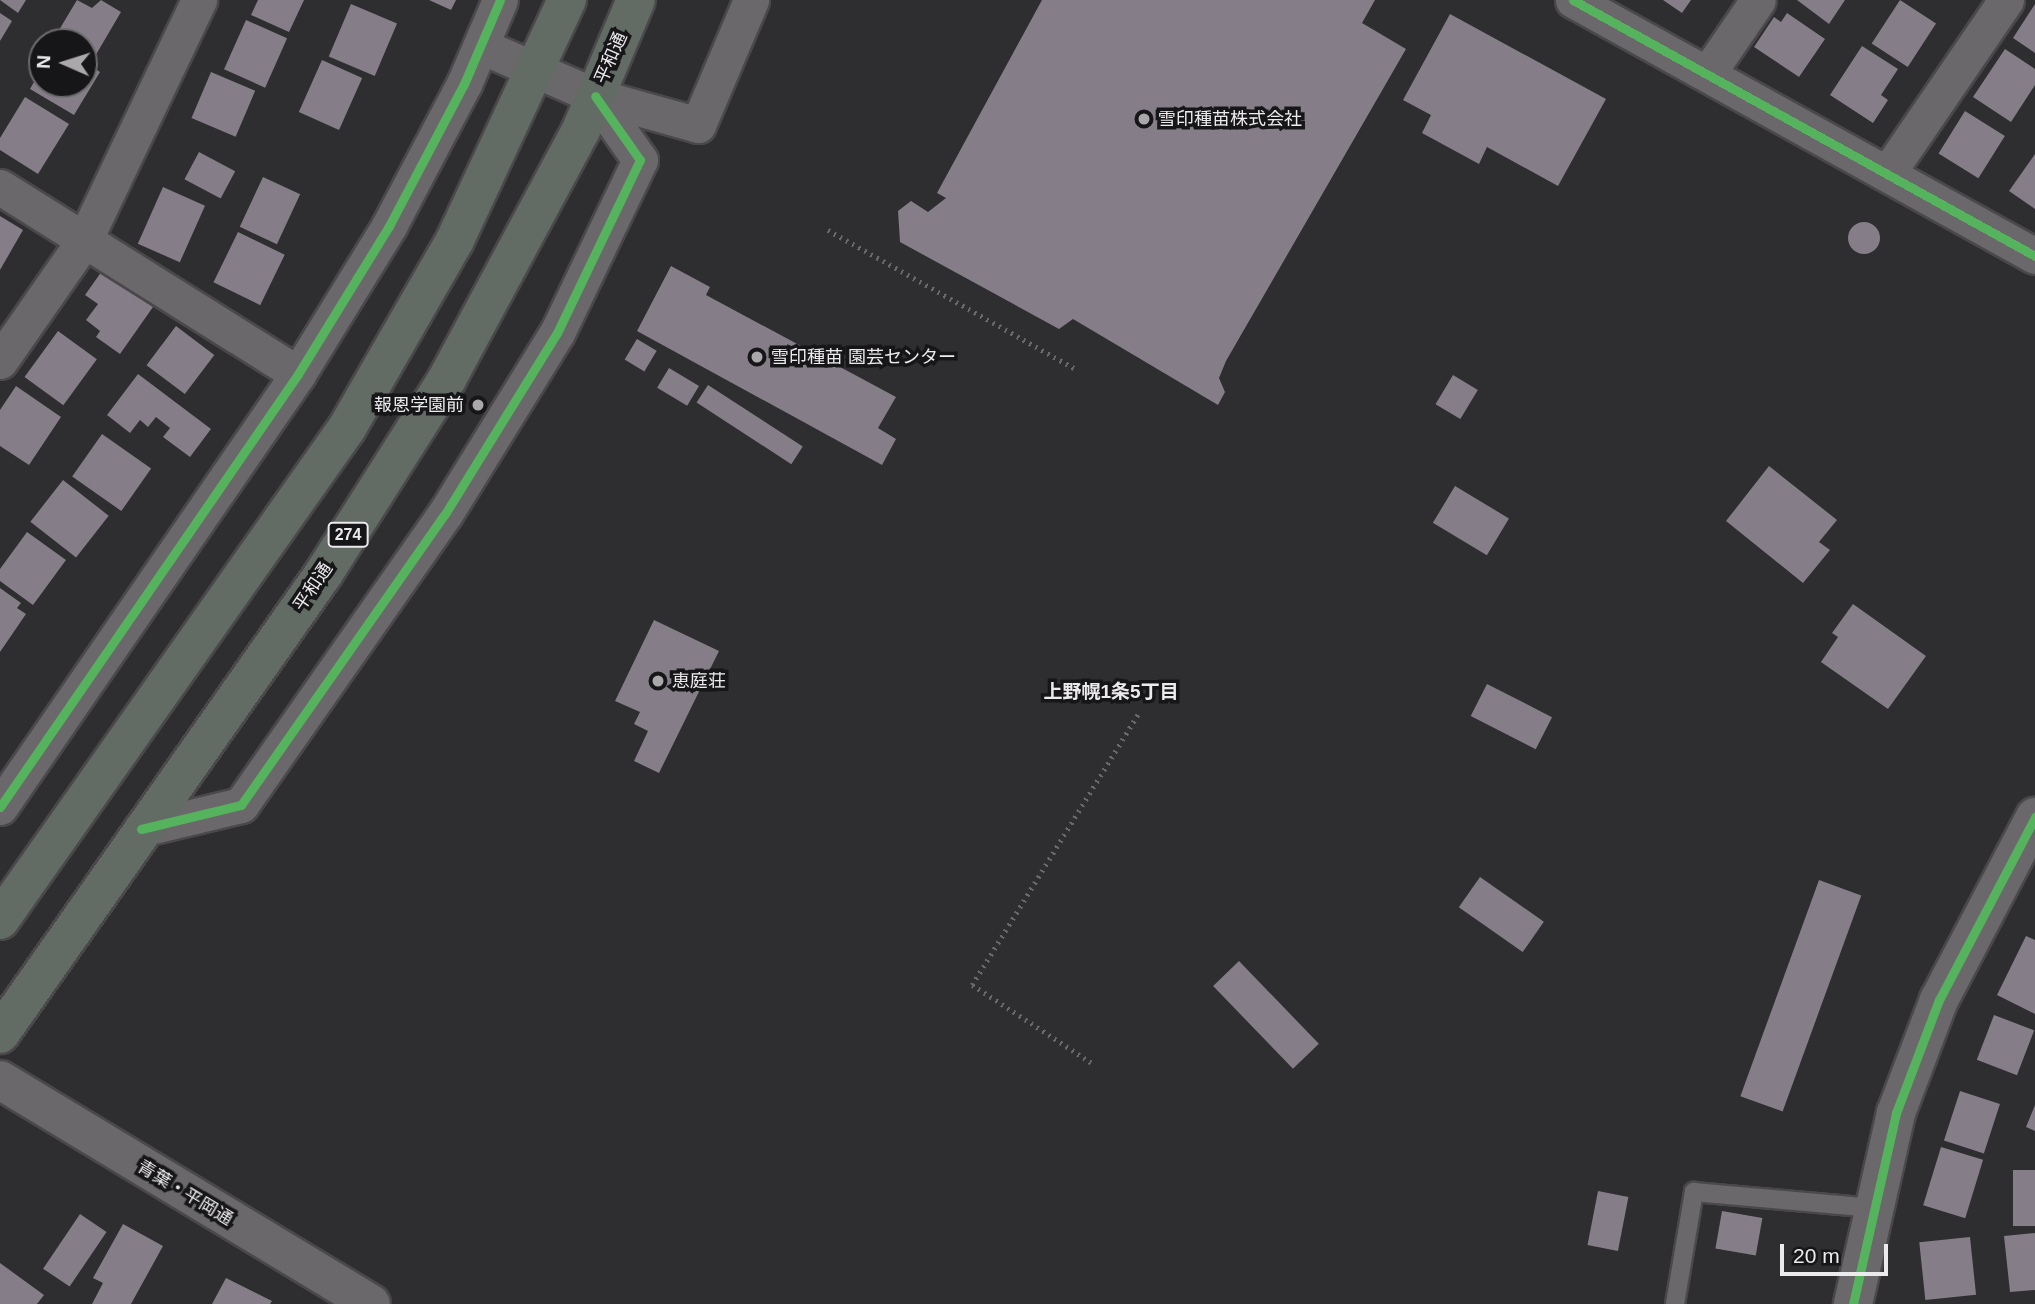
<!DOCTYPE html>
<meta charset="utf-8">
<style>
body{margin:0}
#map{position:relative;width:2035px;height:1304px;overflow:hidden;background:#2e2d2f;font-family:Helvetica,"Noto Sans JP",sans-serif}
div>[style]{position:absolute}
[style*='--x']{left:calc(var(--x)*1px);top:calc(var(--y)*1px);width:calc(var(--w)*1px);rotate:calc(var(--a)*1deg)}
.building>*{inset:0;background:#857d88;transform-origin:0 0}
.round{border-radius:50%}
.path>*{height:4.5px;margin-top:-2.25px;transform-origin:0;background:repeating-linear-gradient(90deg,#6a686a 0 2px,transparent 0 7px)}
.roads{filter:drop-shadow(2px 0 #4a484b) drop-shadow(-2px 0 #4a484b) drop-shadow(0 2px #4a484b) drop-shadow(0 -2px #4a484b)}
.service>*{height:18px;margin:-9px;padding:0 9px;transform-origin:9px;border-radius:9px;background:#6a686a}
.minor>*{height:35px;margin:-17.5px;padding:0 17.5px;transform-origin:17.5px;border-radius:17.5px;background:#6a686a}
.tertiary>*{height:38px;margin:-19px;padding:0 19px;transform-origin:19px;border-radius:19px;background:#6a686a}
.trunk>*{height:38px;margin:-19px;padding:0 19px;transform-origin:19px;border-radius:19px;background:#626c65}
.cycleway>*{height:9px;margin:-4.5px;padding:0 4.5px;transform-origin:4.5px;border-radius:4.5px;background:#56b35d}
.dots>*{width:19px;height:19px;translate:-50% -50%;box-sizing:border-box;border:4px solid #161517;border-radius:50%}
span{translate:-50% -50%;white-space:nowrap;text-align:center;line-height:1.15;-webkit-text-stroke:7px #161517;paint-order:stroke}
.shield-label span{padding:2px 5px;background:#161517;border:2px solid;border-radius:5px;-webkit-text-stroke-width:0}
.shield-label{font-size:16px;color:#eceaed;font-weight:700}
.street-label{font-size:18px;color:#eceaed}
.poi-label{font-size:18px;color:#eceaed}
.left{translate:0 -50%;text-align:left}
.right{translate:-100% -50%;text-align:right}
.neighbourhood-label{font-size:19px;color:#eceaed;font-weight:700}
.north{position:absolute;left:28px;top:28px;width:70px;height:70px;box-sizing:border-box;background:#161517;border:2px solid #6c6a6d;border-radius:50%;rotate:273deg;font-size:19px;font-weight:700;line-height:28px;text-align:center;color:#eceaed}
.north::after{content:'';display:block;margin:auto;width:24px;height:32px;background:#aaa8aa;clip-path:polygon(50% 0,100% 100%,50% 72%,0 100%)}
.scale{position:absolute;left:1780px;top:1244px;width:108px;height:32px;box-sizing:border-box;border:4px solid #eceaed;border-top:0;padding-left:9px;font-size:21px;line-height:24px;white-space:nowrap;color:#eceaed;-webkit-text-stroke:5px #161517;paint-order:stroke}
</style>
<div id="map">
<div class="building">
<i style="clip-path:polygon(0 0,26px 0,18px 13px)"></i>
<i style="clip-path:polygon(77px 0,92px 8px,101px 0,121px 12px,94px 58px,84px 52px,84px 42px,56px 35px)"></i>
<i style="clip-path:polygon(258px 0,304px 0,289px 32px,251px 15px)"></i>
<i style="clip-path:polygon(429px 0,456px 0,451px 10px)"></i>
<i style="clip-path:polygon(1042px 0,1375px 0,1362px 23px,1406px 49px,1226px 361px,1219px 378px,1225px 392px,1218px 405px,1073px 319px,1059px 329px,900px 242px,898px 211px,911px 201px,928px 212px,946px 198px,937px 193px)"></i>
<i style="clip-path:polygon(1663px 0,1691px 0,1682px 13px)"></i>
<i style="clip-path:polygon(1797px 0,1845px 0,1829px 24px)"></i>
<i style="left:1900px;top:0;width:43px;height:52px;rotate:33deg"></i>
<i style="left:351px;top:4px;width:50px;height:57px;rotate:23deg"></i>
<i style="clip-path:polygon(2035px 4px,2035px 53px,2013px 38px)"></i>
<i style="clip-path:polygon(0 13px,12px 21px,0 41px)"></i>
<i style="clip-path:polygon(1787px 13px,1825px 39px,1799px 77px,1754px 47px,1774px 17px,1781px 22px)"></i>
<i style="clip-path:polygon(1450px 14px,1606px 99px,1558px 186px,1487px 147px,1479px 164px,1422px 133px,1431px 115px,1403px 100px)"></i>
<i style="left:246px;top:20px;width:45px;height:54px;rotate:24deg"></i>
<i style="clip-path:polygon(1862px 46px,1898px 69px,1881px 95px,1888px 100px,1873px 123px,1830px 95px)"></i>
<i style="clip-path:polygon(2005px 49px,2035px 69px,2035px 85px,2011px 122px,1973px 97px)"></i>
<i style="left:322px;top:60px;width:44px;height:57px;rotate:24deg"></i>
<i style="clip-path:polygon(84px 62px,100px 72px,74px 115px,30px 89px,42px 68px,42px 84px,84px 84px)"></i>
<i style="left:211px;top:72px;width:48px;height:50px;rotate:23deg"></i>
<i style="clip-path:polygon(25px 97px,69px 124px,38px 174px,0 150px,0 138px)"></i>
<i style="left:1965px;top:111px;width:47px;height:50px;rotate:32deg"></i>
<i style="left:199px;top:152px;width:41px;height:31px;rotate:28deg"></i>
<i style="clip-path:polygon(2035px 154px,2035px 209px,2009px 191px)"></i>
<i style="left:263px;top:177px;width:41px;height:55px;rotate:25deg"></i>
<i style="left:163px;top:187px;width:46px;height:62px;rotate:24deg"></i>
<i style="clip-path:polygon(0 216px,23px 230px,0 270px)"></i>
<i class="round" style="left:1848px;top:222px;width:32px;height:32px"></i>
<i style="left:238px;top:232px;width:52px;height:56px;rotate:26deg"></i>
<i style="clip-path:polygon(671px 266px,710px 287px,706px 295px,896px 397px,878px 428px,896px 439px,882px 465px,637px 331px)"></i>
<i style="clip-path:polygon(102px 271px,153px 307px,120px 354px,96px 337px,100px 331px,86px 320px,98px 304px,85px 295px)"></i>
<i style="left:176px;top:326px;width:48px;height:49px;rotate:37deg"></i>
<i style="left:58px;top:331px;width:48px;height:57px;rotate:36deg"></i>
<i style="left:637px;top:339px;width:23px;height:24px;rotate:31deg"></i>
<i style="left:669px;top:368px;width:35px;height:23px;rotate:31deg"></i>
<i style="clip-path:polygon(138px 374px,211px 429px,190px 457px,163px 437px,170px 428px,156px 417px,148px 427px,140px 420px,130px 433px,107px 415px)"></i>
<i style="left:1453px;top:375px;width:29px;height:34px;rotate:31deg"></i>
<i style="left:708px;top:385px;width:113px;height:21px;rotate:33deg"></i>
<i style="clip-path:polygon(16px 386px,61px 417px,29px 465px,0 446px,0 410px)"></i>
<i style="left:102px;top:434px;width:60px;height:52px;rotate:35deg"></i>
<i style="clip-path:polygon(1769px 466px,1837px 520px,1819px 542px,1830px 550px,1803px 583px,1726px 521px)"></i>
<i style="left:63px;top:480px;width:58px;height:53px;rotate:38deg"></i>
<i style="left:1455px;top:486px;width:63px;height:43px;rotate:31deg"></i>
<i style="clip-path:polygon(27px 532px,66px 560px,33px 605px,0 581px,0 569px)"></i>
<i style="clip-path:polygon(0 588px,21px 603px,17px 608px,26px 614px,0 652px)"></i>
<i style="clip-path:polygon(1853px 604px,1926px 656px,1888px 709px,1821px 662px,1838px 637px,1832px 633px)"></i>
<i style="clip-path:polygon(654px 620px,719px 651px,659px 773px,634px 761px,648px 731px,634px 724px,640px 712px,615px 701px)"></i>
<i style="left:1487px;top:684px;width:73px;height:36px;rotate:27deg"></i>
<i style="left:1480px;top:877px;width:78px;height:37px;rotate:35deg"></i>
<i style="left:1819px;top:880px;width:45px;height:230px;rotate:20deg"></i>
<i style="clip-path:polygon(2026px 936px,2035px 940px,2035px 1014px,1997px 995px)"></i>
<i style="left:1239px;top:961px;width:115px;height:36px;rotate:46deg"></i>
<i style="left:1994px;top:1015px;width:43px;height:48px;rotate:21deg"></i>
<i style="left:1960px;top:1091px;width:42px;height:52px;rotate:18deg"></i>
<i style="clip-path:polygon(2035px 1105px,2035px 1131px,2026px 1127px)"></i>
<i style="left:1941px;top:1147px;width:44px;height:61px;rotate:17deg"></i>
<i style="left:2035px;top:1170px;width:56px;height:22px;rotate:90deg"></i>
<i style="left:1598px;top:1191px;width:31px;height:55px;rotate:11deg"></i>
<i style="left:1722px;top:1211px;width:41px;height:38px;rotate:10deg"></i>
<i style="left:80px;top:1214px;width:32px;height:66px;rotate:34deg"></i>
<i style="clip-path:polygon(123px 1224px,163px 1246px,131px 1304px,92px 1304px,103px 1283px,93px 1278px)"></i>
<i style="clip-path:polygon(2035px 1233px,2035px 1290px,2010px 1292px,2004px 1236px)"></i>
<i style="left:1970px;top:1237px;width:58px;height:51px;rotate:84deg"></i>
<i style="clip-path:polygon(0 1263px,44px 1295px,37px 1304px,0 1304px)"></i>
<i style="clip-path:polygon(226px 1278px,272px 1301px,270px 1304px,212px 1304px)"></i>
</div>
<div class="path">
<i style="--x:828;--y:230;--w:284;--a:29.3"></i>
<i style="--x:1091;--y:1063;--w:142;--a:-146.8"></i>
<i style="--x:972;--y:985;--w:319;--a:-58.5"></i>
</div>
<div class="roads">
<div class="service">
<i style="--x:1675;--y:1304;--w:114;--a:-80.4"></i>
<i style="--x:1694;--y:1192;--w:180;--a:5.1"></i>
</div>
<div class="minor">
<i style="--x:1573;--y:0;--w:528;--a:28.99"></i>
<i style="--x:481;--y:46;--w:124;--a:23.7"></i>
<i style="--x:595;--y:96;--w:107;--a:15.7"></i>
<i style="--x:698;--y:125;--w:136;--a:-67"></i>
<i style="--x:1708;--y:73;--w:88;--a:-55.6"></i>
<i style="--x:1889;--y:171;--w:207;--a:-55.6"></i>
<i style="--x:0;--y:187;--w:352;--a:32.1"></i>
<i style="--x:0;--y:361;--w:149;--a:-55.1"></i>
<i style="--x:85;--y:239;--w:265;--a:-64.5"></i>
<i style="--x:0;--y:807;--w:526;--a:-55.46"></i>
<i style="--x:298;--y:374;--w:174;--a:-58.4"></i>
<i style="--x:389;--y:226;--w:161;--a:-62.2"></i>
<i style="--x:464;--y:84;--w:91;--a:-66.8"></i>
<i style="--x:141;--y:829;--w:103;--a:-13.5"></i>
<i style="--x:241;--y:805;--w:355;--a:-55"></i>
<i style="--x:445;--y:514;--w:213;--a:-58.3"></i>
<i style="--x:557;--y:333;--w:192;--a:-64.4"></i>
<i style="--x:640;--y:160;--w:78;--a:-125.1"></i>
</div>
<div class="tertiary">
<i style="--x:0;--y:1080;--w:433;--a:31.1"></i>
<i style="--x:1853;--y:1304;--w:196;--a:-77.3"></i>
<i style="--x:1896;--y:1113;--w:121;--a:-69.2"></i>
<i style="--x:1939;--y:1000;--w:207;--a:-62.3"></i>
</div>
<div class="trunk">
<i style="--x:0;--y:920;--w:602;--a:-54.81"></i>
<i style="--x:347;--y:428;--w:217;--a:-60.1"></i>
<i style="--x:455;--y:240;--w:265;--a:-65"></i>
<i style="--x:0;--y:1034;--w:563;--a:-54.9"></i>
<i style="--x:324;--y:573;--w:230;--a:-57.6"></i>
<i style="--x:447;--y:379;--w:283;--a:-61.7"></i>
<i style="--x:581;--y:130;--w:141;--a:-67.1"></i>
</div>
</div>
<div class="cycleway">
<i style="--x:1573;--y:0;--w:528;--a:28.99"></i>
<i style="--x:0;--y:807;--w:526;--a:-55.46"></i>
<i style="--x:298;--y:374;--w:174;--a:-58.4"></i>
<i style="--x:389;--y:226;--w:161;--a:-62.2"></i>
<i style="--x:464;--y:84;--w:91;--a:-66.8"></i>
<i style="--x:141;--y:829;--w:103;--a:-13.5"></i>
<i style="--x:241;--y:805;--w:355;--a:-55"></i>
<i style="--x:445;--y:514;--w:213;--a:-58.3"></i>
<i style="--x:557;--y:333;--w:192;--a:-64.4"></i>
<i style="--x:640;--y:160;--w:78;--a:-125.1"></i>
<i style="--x:1853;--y:1304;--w:196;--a:-77.3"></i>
<i style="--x:1896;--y:1113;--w:121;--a:-69.2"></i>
<i style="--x:1939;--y:1000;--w:207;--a:-62.3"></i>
</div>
<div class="dots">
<i style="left:1144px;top:119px;background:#aaa8aa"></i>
<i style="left:757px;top:357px;background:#aaa8aa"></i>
<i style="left:478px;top:405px;background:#aaa8aa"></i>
<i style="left:658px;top:681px;background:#aaa8aa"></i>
</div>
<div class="shield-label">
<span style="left:348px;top:535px">274</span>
</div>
<div class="street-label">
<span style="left:611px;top:58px;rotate:-66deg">平和通</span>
<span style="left:313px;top:587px;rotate:-56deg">平和通</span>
<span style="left:185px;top:1193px;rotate:31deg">青葉・平岡通</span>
</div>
<div class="poi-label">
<span class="left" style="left:1158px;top:119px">雪印種苗株式会社</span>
<span class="left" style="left:771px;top:357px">雪印種苗 園芸センター</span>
<span class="right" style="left:464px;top:405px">報恩学園前</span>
<span class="left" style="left:672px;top:681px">恵庭荘</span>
</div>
<div class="neighbourhood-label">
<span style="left:1111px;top:692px">上野幌1条5丁目</span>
</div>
<div class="north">N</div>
<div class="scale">20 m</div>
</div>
